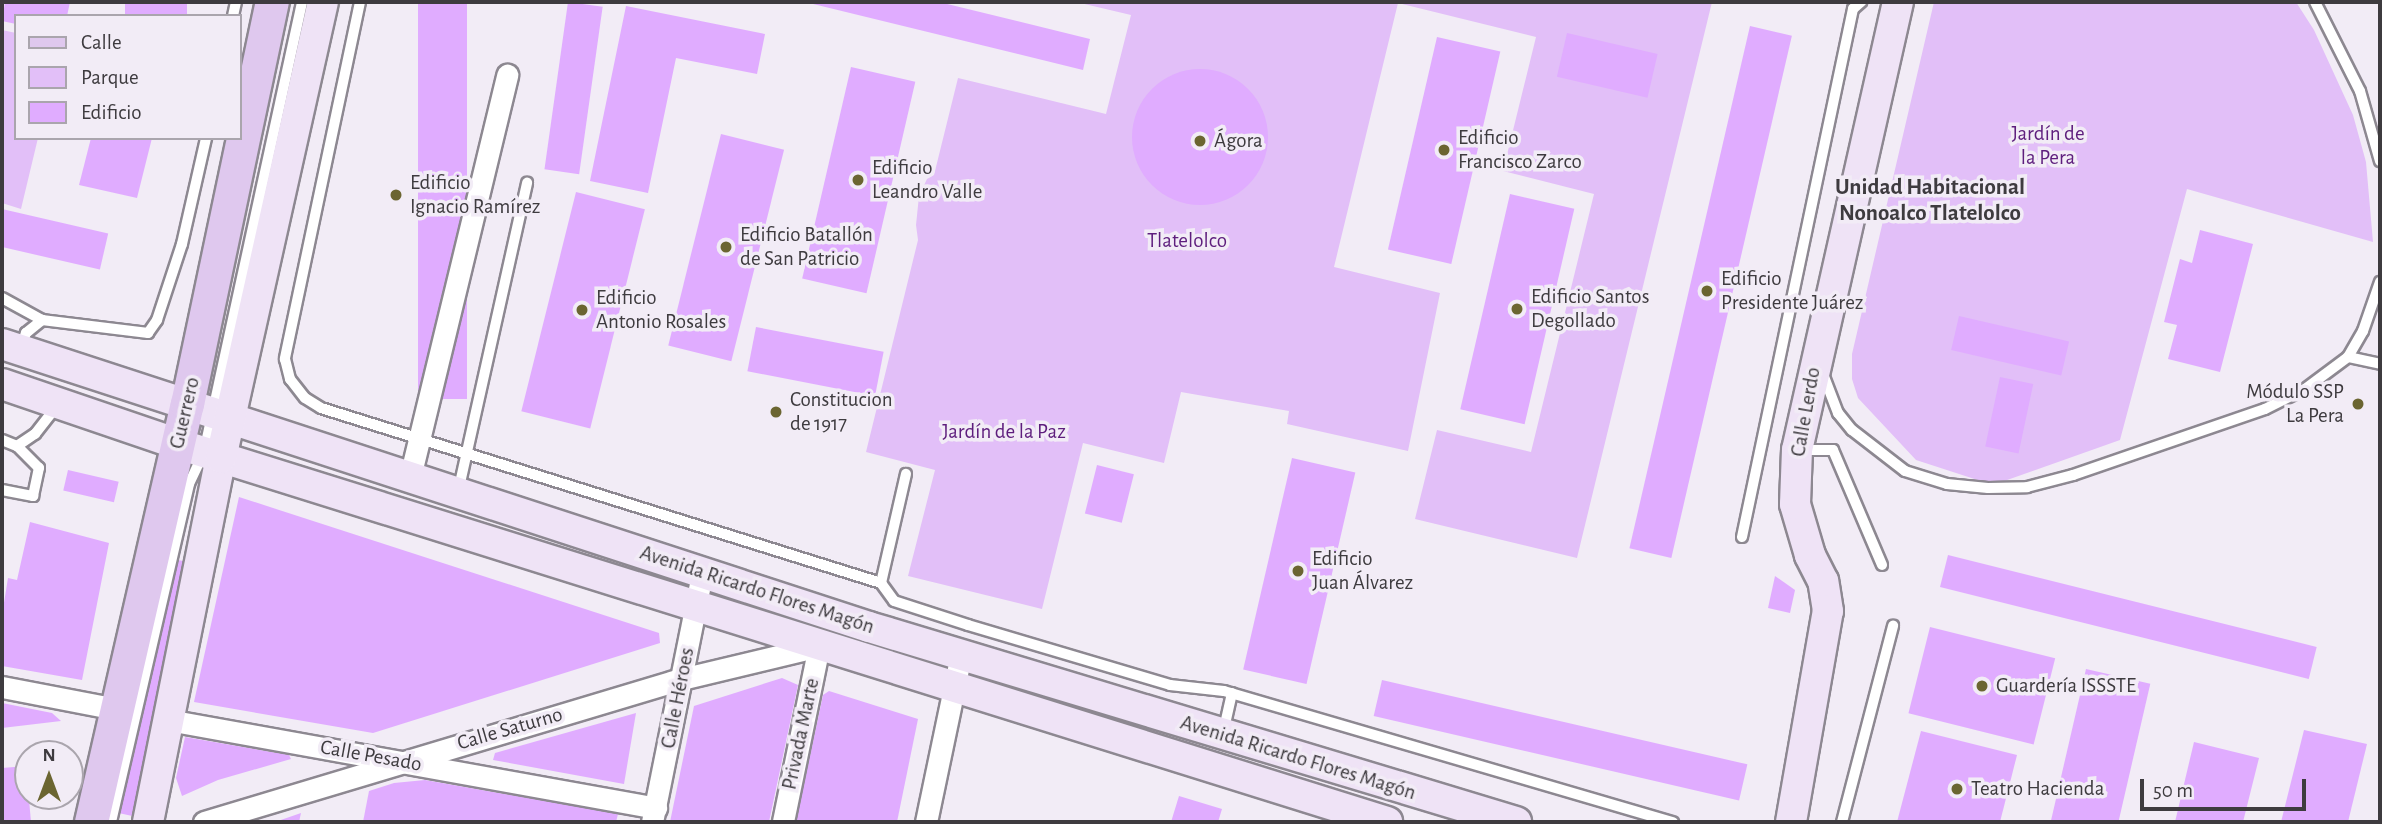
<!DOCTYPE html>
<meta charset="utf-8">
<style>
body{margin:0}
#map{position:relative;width:2382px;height:824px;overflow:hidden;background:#f2ecf6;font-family:"Alegreya Sans",sans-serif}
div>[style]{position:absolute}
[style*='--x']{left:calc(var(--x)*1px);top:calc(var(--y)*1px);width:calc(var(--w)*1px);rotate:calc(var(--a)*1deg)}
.green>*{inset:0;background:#e2bff8}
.building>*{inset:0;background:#e0acff;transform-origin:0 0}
.round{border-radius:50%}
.roads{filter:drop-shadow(2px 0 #8d8891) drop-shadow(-2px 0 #8d8891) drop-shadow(0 2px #8d8891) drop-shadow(0 -2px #8d8891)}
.lane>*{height:10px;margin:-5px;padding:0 5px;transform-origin:5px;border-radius:5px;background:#fff}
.street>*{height:21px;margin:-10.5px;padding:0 10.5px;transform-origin:10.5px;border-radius:10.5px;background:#fff}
.secondary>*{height:30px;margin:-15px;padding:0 15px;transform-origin:15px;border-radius:15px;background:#efe3f6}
.primary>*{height:33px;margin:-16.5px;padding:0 16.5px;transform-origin:16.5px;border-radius:16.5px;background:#dfc8ee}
.dots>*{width:19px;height:19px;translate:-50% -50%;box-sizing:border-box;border:4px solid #f2ecf6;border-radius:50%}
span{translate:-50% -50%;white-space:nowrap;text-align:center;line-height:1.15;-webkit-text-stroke:7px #f2ecf6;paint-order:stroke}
.park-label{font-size:21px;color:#5e1e7d}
.poi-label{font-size:21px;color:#3e3b3f}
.left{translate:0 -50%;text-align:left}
.right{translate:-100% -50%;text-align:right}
.street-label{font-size:21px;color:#3e3b3f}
.neighbourhood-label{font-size:23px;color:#3e3b3f;font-weight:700}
.frame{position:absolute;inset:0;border:4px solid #3e3b3f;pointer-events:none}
.legend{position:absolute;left:14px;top:14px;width:228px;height:126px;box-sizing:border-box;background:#f2ecf6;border:2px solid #aaa5ad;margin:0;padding:9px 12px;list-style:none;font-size:21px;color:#3e3b3f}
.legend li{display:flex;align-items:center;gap:14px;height:35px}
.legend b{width:35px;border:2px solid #aaa5ad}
.north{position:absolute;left:14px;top:740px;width:70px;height:70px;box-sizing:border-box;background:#f2ecf6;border:2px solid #aaa5ad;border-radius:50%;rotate:0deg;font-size:19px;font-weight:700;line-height:28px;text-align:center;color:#3e3b3f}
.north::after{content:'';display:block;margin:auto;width:24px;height:32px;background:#6b6531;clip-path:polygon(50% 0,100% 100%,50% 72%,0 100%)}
.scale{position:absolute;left:2140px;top:779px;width:166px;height:32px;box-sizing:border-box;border:4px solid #3e3b3f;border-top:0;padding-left:9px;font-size:21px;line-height:24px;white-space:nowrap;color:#3e3b3f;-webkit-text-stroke:5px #f2ecf6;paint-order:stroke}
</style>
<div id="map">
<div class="green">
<i style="clip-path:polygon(1076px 2px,1712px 2px,1577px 558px,1415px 519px,1437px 430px,1531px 452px,1594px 194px,1503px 171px,1536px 37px,1398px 3px,1334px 267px,1440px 293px,1408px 451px,1287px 424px,1289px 411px,1181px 392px,1164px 463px,1083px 443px,1042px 609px,908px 576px,935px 470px,866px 452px,918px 240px,916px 225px,919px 196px,927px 179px,934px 175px,958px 78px,1106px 114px,1131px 15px)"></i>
<i style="clip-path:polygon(1934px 2px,2296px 2px,2314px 30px,2353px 115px,2366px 162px,2373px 242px,2187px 189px,2120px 440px,1993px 485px,1916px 460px,1858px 398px,1852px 379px,1852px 354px)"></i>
<i style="clip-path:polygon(2px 30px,16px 33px,16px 138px,38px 138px,21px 209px,2px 203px)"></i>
</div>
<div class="building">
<i style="clip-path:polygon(5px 2px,70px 2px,67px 16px,16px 16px,16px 24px,2px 21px)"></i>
<i style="left:125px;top:2px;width:62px;height:14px"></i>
<i style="left:418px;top:2px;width:49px;height:397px"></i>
<i style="left:568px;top:2px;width:35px;height:169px;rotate:8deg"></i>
<i style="clip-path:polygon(939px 2px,1090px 39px,1083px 70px,809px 3px)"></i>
<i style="clip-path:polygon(626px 6px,765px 34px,757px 74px,676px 58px,648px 193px,590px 181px)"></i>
<i style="left:1750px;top:26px;width:43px;height:536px;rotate:13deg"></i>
<i style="left:1567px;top:33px;width:93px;height:45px;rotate:13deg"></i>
<i style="left:1437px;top:37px;width:65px;height:218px;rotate:13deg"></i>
<i style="left:851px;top:67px;width:66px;height:217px;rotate:13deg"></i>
<i class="round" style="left:1132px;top:69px;width:136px;height:136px"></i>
<i style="left:721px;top:134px;width:65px;height:218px;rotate:14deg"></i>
<i style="clip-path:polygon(91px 138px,152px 138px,137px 198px,79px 185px)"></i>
<i style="left:576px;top:192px;width:71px;height:226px;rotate:14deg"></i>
<i style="left:1510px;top:194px;width:66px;height:221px;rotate:13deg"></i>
<i style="left:2px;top:209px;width:109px;height:37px;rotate:13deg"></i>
<i style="clip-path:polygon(2200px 230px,2253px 244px,2220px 372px,2168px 359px,2177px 325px,2164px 322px,2180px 259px,2192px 263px)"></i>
<i style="left:1959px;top:316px;width:113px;height:35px;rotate:13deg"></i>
<i style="left:756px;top:327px;width:130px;height:45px;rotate:11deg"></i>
<i style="left:2000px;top:377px;width:34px;height:71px;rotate:12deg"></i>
<i style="left:1292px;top:458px;width:65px;height:217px;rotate:13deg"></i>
<i style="left:1097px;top:465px;width:38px;height:50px;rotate:14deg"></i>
<i style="left:68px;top:470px;width:52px;height:21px;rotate:13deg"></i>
<i style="clip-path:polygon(239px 497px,659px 633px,660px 643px,373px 733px,194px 702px)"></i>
<i style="clip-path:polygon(30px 522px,109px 543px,82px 680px,2px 666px,2px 615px,8px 578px,17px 580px)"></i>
<i style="left:1948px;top:555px;width:380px;height:33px;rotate:14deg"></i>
<i style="left:169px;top:558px;width:25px;height:260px;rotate:12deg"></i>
<i style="clip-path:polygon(1775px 576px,1795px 590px,1790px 613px,1768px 608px)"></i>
<i style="left:1930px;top:627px;width:129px;height:89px;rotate:14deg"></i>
<i style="left:2086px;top:669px;width:66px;height:157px;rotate:13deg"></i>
<i style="clip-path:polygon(782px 678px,798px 685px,769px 822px,670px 822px,694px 706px)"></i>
<i style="left:1382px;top:680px;width:375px;height:37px;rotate:13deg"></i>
<i style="clip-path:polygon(829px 691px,918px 719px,897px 822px,796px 822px,823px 695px)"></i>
<i style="clip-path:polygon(2px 703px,52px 713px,61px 721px,2px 728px)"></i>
<i style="clip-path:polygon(636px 713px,624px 784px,493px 760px,495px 753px)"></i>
<i style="clip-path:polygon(2304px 730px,2367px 744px,2348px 822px,2281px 822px)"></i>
<i style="clip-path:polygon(1921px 731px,2017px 755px,2000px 822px,1897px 822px)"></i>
<i style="clip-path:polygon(185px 737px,289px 755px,291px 759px,218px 780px,182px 796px,176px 778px)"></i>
<i style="clip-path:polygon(2194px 742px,2259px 758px,2243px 822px,2175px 822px)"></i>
<i style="clip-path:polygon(26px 766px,31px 822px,2px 822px,2px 768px)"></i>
<i style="clip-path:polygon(425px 780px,618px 814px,616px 822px,363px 822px,369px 791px,394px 783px)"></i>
<i style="clip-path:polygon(1179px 796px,1222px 809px,1218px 822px,1171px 822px)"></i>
<i style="clip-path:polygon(301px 813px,299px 822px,275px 822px)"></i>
</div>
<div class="roads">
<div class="lane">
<i style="--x:360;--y:2;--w:365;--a:101.9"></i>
<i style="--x:285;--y:359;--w:21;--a:76"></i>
<i style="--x:290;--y:379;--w:24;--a:52"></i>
<i style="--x:305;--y:398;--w:19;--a:32"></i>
<i style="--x:321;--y:408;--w:587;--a:17.35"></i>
<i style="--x:881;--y:583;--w:22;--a:54"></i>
<i style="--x:894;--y:601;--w:78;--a:18"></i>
<i style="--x:968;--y:625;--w:211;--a:16.5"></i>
<i style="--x:1170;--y:685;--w:54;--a:6.3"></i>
<i style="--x:1224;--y:691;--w:468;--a:16.3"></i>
<i style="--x:2315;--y:2;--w:100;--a:63.2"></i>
<i style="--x:2360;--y:91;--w:73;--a:74.1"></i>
<i style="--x:233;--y:16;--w:14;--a:-78"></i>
<i style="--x:2;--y:298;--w:46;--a:28.8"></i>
<i style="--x:42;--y:320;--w:107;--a:7"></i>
<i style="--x:148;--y:333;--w:16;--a:-55"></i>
<i style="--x:157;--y:320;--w:80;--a:-71.8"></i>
<i style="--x:182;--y:244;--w:109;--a:-77.2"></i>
<i style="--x:21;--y:348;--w:16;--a:-72"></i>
<i style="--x:26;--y:333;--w:21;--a:-39"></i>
<i style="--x:2348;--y:357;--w:33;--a:12"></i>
<i style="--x:1823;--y:374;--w:42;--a:69"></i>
<i style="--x:1838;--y:413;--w:22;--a:51"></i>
<i style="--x:1852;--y:430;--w:67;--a:37.7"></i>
<i style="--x:1905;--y:471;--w:44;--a:17.2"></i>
<i style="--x:1947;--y:484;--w:41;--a:5.6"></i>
<i style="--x:1988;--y:488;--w:39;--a:-1"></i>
<i style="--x:2027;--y:487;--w:48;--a:-14.6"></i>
<i style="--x:2073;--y:475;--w:203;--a:-19"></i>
<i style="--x:2265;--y:409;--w:45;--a:-26.6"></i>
<i style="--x:2305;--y:389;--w:54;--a:-36.7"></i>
<i style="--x:2348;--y:357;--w:30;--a:-60"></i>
<i style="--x:2363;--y:331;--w:52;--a:-70.9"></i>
<i style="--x:2;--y:440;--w:16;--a:22"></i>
<i style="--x:17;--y:446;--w:22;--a:-34"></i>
<i style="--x:35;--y:434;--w:36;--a:-52"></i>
<i style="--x:1800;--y:450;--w:33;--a:0"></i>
<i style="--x:1833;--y:450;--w:125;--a:66.9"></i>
<i style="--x:2;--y:490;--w:32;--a:11"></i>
<i style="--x:33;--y:496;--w:29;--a:-78"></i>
<i style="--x:39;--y:468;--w:31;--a:-135"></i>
<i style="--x:458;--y:492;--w:317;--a:-77.4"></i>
<i style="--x:1742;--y:537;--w:540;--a:-78.13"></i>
<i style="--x:1853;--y:9;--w:11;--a:-41"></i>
<i style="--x:881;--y:583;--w:112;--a:-77.1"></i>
<i style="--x:1223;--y:733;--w:41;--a:-77.3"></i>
<i style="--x:111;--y:822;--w:347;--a:-77"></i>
<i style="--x:189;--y:484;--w:35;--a:-65"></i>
<i style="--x:204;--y:452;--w:461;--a:-77.7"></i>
<i style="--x:1842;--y:822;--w:203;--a:-75.4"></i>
</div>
<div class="street">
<i style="--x:410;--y:477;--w:414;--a:-76.4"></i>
<i style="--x:2;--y:687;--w:116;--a:10.9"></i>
<i style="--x:168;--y:720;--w:496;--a:10.2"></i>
<i style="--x:204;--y:822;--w:498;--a:-16.7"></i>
<i style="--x:681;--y:679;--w:142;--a:-13.4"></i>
<i style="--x:819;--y:646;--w:180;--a:101.6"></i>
<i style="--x:652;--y:822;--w:254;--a:-78.6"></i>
<i style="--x:926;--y:822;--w:171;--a:-78.2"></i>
</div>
<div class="secondary">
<i style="--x:2;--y:344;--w:912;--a:18.08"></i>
<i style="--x:869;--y:627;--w:676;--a:16.77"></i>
<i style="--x:2;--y:384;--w:186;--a:18.8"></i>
<i style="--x:178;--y:444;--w:1267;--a:17.36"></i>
<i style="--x:148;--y:822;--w:371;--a:-78.7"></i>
<i style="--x:221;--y:458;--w:467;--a:-77.4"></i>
<i style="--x:1791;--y:822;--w:214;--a:-80.1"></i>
<i style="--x:1828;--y:611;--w:30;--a:-99"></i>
<i style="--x:1823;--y:581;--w:29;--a:-117"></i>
<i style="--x:1810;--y:555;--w:53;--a:-106.4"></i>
<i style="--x:1795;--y:504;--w:54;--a:-87.9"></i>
<i style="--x:1797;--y:450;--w:459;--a:-77.3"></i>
</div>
<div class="primary">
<i style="--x:91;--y:822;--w:429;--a:-77.1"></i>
<i style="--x:187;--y:404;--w:411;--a:-78.1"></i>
</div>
</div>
<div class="dots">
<i style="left:1200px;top:141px;background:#6b6531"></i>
<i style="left:1444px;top:150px;background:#6b6531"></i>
<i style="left:858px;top:180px;background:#6b6531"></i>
<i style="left:396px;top:195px;background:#6b6531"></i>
<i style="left:726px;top:247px;background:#6b6531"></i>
<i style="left:1707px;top:291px;background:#6b6531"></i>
<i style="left:1517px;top:309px;background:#6b6531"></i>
<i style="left:582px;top:310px;background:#6b6531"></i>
<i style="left:2358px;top:404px;background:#6b6531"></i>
<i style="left:776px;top:412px;background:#6b6531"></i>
<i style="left:1298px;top:571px;background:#6b6531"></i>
<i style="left:1982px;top:686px;background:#6b6531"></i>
<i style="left:1957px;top:789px;background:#6b6531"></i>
</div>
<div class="park-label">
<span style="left:2048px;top:146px">Jardín de<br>la Pera</span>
<span style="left:1187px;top:241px">Tlatelolco</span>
<span style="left:1004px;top:432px">Jardín de la Paz</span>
</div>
<div class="poi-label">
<span class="left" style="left:1458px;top:150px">Edificio<br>Francisco Zarco</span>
<span class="left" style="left:1214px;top:141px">Ágora</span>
<span class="left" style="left:872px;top:180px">Edificio<br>Leandro Valle</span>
<span class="left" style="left:410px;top:195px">Edificio<br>Ignacio Ramírez</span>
<span class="left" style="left:740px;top:247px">Edificio Batallón<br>de San Patricio</span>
<span class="left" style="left:1721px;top:291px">Edificio<br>Presidente Juárez</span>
<span class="left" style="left:1531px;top:309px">Edificio Santos<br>Degollado</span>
<span class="left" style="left:596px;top:310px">Edificio<br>Antonio Rosales</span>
<span class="right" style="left:2344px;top:404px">Módulo SSP<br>La Pera</span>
<span class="left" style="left:790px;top:412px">Constitucion<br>de 1917</span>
<span class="left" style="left:1312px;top:571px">Edificio<br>Juan Álvarez</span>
<span class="left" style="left:1996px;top:686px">Guardería ISSSTE</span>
<span class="left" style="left:1971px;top:789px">Teatro Hacienda</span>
</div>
<div class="street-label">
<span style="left:1806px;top:412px;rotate:-80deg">Calle Lerdo</span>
<span style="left:185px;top:413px;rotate:-77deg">Guerrero</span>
<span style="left:757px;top:590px;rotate:18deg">Avenida Ricardo Flores Magón</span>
<span style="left:678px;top:698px;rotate:-79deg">Calle Héroes</span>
<span style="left:510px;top:729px;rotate:-16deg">Calle Saturno</span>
<span style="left:801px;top:734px;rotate:-78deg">Privada Marte</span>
<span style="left:371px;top:756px;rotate:10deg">Calle Pesado</span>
<span style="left:1298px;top:758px;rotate:17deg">Avenida Ricardo Flores Magón</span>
</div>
<div class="neighbourhood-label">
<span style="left:1930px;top:201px">Unidad Habitacional<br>Nonoalco Tlatelolco</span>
</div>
<div class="frame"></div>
<ul class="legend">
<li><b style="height:9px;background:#dfc8ee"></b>Calle</li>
<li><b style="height:19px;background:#e2bff8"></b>Parque</li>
<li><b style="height:19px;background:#e0acff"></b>Edificio</li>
</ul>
<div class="north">N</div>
<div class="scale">50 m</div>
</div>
